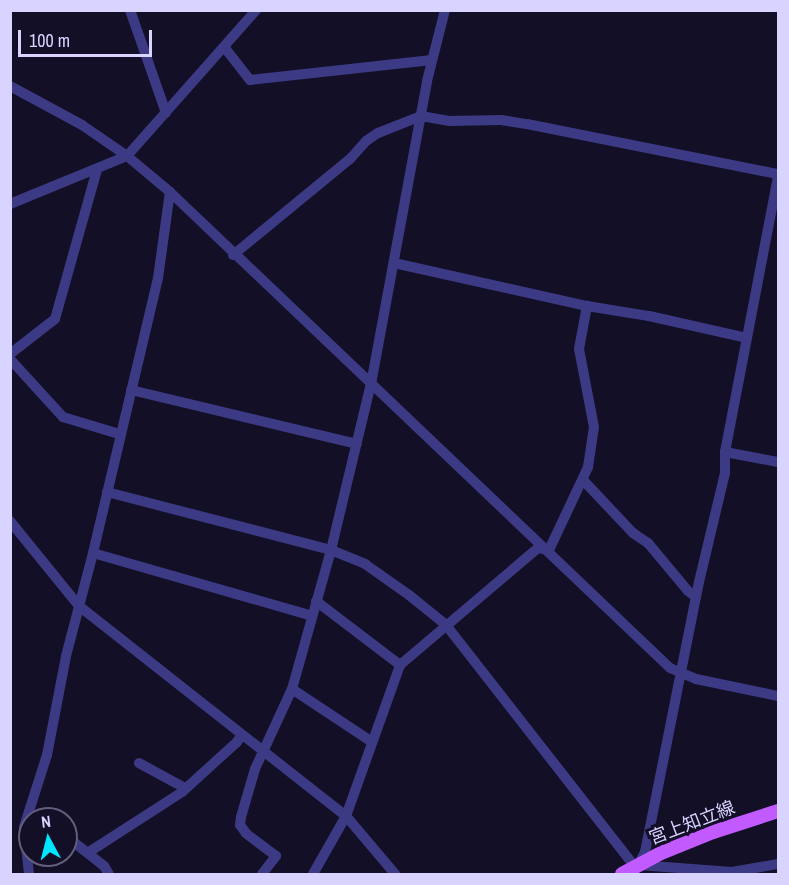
<!DOCTYPE html>
<meta charset="utf-8">
<style>
body{margin:0}
#map{position:relative;width:789px;height:885px;overflow:hidden;background:#130f26;font-family:"Archivo Narrow","Noto Sans JP",sans-serif}
div>[style]{position:absolute}
[style*='--x']{left:calc(var(--x)*1px);top:calc(var(--y)*1px);width:calc(var(--w)*1px);rotate:calc(var(--a)*1deg)}
.minor>*{height:10px;margin:-5px;padding:0 5px;transform-origin:5px;border-radius:5px;background:#3d3a85}
.major>*{height:14px;margin:-7px;padding:0 7px;transform-origin:7px;border-radius:7px;background:#c25bff}
span{translate:-50% -50%;white-space:nowrap;text-align:center;line-height:1.15;-webkit-text-stroke:6px #130f26;paint-order:stroke}
.street-label{font-size:18px;color:#d9d4ff}
.frame{position:absolute;inset:0;border:12px solid #d9d4ff;pointer-events:none}
.north{position:absolute;left:18px;top:807px;width:60px;height:60px;box-sizing:border-box;background:#130f26;border:2px solid #625e7d;border-radius:50%;rotate:353deg;font-size:16px;font-weight:700;line-height:24px;text-align:center;color:#d9d4ff}
.north::after{content:'';display:block;margin:auto;width:21px;height:27px;background:#00e5ff;clip-path:polygon(50% 0,100% 100%,50% 72%,0 100%)}
.scale{position:absolute;left:18px;top:30px;width:134px;height:27px;box-sizing:border-box;border:3px solid #d9d4ff;border-top:0;padding-left:8px;font-size:18px;line-height:21px;white-space:nowrap;color:#d9d4ff;-webkit-text-stroke:4px #130f26;paint-order:stroke}
</style>
<div id="map">
<div class="minor">
<i style="--x:130;--y:10;--w:109;--a:70.7"></i>
<i style="--x:225;--y:48;--w:41;--a:52"></i>
<i style="--x:250;--y:80;--w:183;--a:-6.3"></i>
<i style="--x:10;--y:86;--w:82;--a:28.4"></i>
<i style="--x:82;--y:125;--w:55;--a:34.6"></i>
<i style="--x:127;--y:156;--w:56;--a:39.9"></i>
<i style="--x:170;--y:192;--w:690;--a:43.59"></i>
<i style="--x:670;--y:668;--w:28;--a:23"></i>
<i style="--x:696;--y:679;--w:84;--a:11.7"></i>
<i style="--x:10;--y:204;--w:126;--a:-22.3"></i>
<i style="--x:127;--y:156;--w:195;--a:-48.5"></i>
<i style="--x:233;--y:255;--w:151;--a:-39.4"></i>
<i style="--x:350;--y:159;--w:24;--a:-48"></i>
<i style="--x:366;--y:141;--w:14;--a:-34"></i>
<i style="--x:378;--y:133;--w:46;--a:-21.6"></i>
<i style="--x:421;--y:116;--w:28;--a:10"></i>
<i style="--x:449;--y:121;--w:52;--a:-1.1"></i>
<i style="--x:501;--y:120;--w:26;--a:9"></i>
<i style="--x:527;--y:124;--w:256;--a:11.3"></i>
<i style="--x:394;--y:263;--w:198;--a:12.6"></i>
<i style="--x:587;--y:306;--w:63;--a:9.2"></i>
<i style="--x:649;--y:316;--w:100;--a:12.7"></i>
<i style="--x:10;--y:354;--w:57;--a:-37.9"></i>
<i style="--x:55;--y:319;--w:155;--a:-74.3"></i>
<i style="--x:10;--y:359;--w:79;--a:47.6"></i>
<i style="--x:63;--y:417;--w:59;--a:16.9"></i>
<i style="--x:131;--y:390;--w:232;--a:13.4"></i>
<i style="--x:725;--y:452;--w:54;--a:10.7"></i>
<i style="--x:583;--y:480;--w:73;--a:46.7"></i>
<i style="--x:633;--y:533;--w:18;--a:34"></i>
<i style="--x:648;--y:543;--w:62;--a:50.2"></i>
<i style="--x:688;--y:591;--w:10;--a:37"></i>
<i style="--x:107;--y:492;--w:231;--a:14.5"></i>
<i style="--x:331;--y:550;--w:37;--a:22"></i>
<i style="--x:365;--y:564;--w:54;--a:35.2"></i>
<i style="--x:409;--y:595;--w:48;--a:39"></i>
<i style="--x:446;--y:625;--w:307;--a:52"></i>
<i style="--x:10;--y:521;--w:109;--a:50.9"></i>
<i style="--x:79;--y:606;--w:340;--a:38.2"></i>
<i style="--x:346;--y:816;--w:76;--a:49.8"></i>
<i style="--x:549;--y:550;--w:92;--a:-64.8"></i>
<i style="--x:588;--y:467;--w:40;--a:-81.5"></i>
<i style="--x:594;--y:427;--w:79;--a:-100.9"></i>
<i style="--x:579;--y:349;--w:44;--a:-79.5"></i>
<i style="--x:93;--y:553;--w:228;--a:16"></i>
<i style="--x:316;--y:601;--w:106;--a:37.3"></i>
<i style="--x:292;--y:689;--w:96;--a:33.5"></i>
<i style="--x:139;--y:763;--w:52;--a:28.5"></i>
<i style="--x:66;--y:836;--w:48;--a:38.3"></i>
<i style="--x:104;--y:866;--w:9;--a:58"></i>
<i style="--x:89;--y:852;--w:111;--a:-32.8"></i>
<i style="--x:182;--y:792;--w:74;--a:-42.3"></i>
<i style="--x:237;--y:742;--w:9;--a:-58"></i>
<i style="--x:639;--y:865;--w:93;--a:4.3"></i>
<i style="--x:732;--y:872;--w:47;--a:-9.9"></i>
<i style="--x:637;--y:867;--w:17;--a:-62"></i>
<i style="--x:645;--y:852;--w:275;--a:-78.7"></i>
<i style="--x:699;--y:582;--w:112;--a:-76.6"></i>
<i style="--x:725;--y:473;--w:21;--a:-90"></i>
<i style="--x:725;--y:452;--w:279;--a:-79.1"></i>
<i style="--x:29;--y:874;--w:47;--a:-96.1"></i>
<i style="--x:24;--y:827;--w:76;--a:-72.3"></i>
<i style="--x:47;--y:755;--w:101;--a:-79.1"></i>
<i style="--x:66;--y:656;--w:106;--a:-75.3"></i>
<i style="--x:93;--y:553;--w:283;--a:-76.7"></i>
<i style="--x:158;--y:278;--w:87;--a:-82.1"></i>
<i style="--x:262;--y:874;--w:23;--a:-52"></i>
<i style="--x:276;--y:856;--w:38;--a:-143"></i>
<i style="--x:246;--y:833;--w:10;--a:-127"></i>
<i style="--x:240;--y:825;--w:8;--a:-83"></i>
<i style="--x:241;--y:817;--w:50;--a:-73.7"></i>
<i style="--x:255;--y:769;--w:88;--a:-65.2"></i>
<i style="--x:292;--y:689;--w:144;--a:-74.3"></i>
<i style="--x:331;--y:550;--w:171;--a:-76.5"></i>
<i style="--x:371;--y:384;--w:308;--a:-79.5"></i>
<i style="--x:427;--y:81;--w:73;--a:-75.8"></i>
<i style="--x:313;--y:874;--w:67;--a:-60.4"></i>
<i style="--x:346;--y:816;--w:160;--a:-70.3"></i>
<i style="--x:400;--y:665;--w:181;--a:-40.3"></i>
<i style="--x:538;--y:548;--w:10;--a:11"></i>
</div>
<div class="major">
<i style="--x:622;--y:874;--w:44;--a:-28.3"></i>
<i style="--x:661;--y:853;--w:56;--a:-22"></i>
<i style="--x:713;--y:832;--w:68;--a:-17.9"></i>
</div>
<div class="street-label">
<span style="left:692px;top:823px;rotate:-21deg">宮上知立線</span>
</div>
<div class="frame"></div>
<div class="north">N</div>
<div class="scale">100 m</div>
</div>
